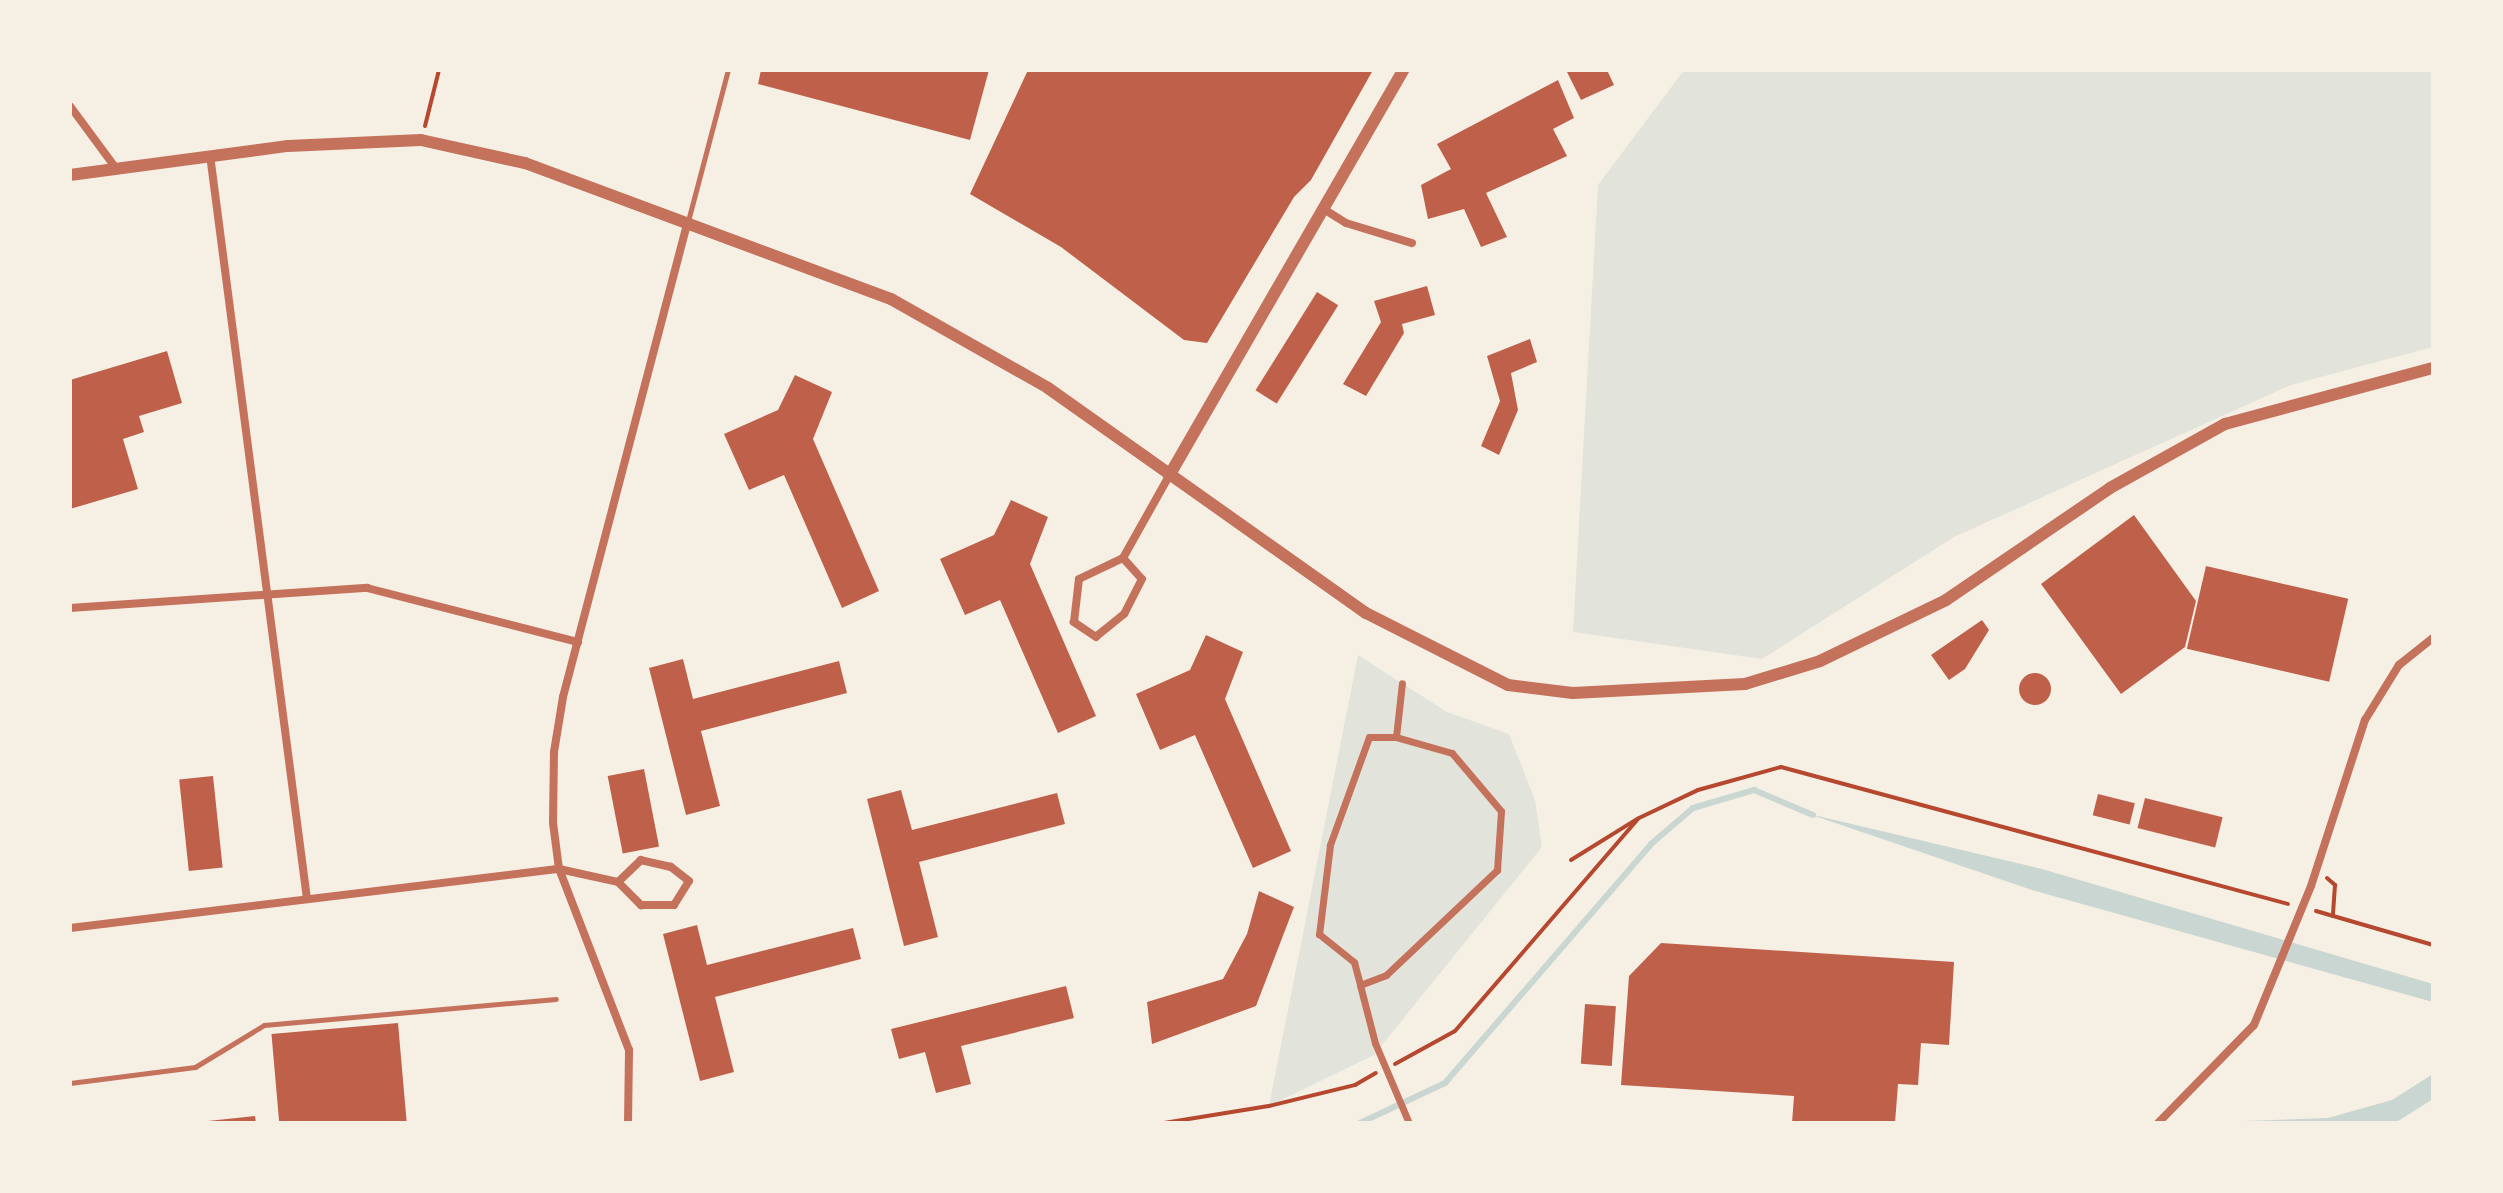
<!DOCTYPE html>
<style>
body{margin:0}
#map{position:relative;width:2503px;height:1193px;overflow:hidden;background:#f6efe4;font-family:"Golos Text",sans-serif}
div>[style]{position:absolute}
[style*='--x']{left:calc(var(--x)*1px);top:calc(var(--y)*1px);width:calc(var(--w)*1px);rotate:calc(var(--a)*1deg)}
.green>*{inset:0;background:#e2e4dc}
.water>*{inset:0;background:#c9d6d2}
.stream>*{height:6px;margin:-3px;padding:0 3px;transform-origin:3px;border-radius:3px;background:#c9d6d2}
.building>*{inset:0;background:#bf614a;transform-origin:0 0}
.round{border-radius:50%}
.path>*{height:4px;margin:-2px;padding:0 2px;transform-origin:2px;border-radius:2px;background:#b5482f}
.service>*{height:5px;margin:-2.5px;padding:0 2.5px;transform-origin:2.5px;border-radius:2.5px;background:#c5725c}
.pedestrian>*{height:7px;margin:-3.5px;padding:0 3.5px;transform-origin:3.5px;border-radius:3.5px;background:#c5725c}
.minor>*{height:8px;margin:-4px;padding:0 4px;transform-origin:4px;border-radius:4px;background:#c5725c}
.tertiary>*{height:12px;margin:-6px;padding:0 6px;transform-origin:6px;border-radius:6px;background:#c5725c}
span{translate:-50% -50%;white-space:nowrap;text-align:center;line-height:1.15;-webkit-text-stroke:8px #f6efe4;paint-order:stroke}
.frame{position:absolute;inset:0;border:72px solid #f6efe4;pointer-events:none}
</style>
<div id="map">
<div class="green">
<i style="clip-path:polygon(1684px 70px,2433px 70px,2433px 347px,2291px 385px,1954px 537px,1762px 659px,1573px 632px,1598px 185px)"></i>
<i style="clip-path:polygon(1358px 655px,1447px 712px,1509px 734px,1535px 800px,1542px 847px,1374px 1055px,1269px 1106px)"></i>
</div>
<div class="water">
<i style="clip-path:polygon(1809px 814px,2042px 869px,2433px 984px,2433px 1002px,2032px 890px)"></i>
<i style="clip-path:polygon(2433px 1074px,2433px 1099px,2395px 1123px,2185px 1123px,2328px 1118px,2392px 1100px)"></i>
</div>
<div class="stream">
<i style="--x:1360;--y:1123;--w:94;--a:-25.2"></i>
<i style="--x:1445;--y:1083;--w:316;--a:-49.2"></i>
<i style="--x:1651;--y:844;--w:55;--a:-40.6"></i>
<i style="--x:1693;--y:808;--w:64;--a:-16.4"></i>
<i style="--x:1754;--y:790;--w:64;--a:23"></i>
</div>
<div class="building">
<i style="clip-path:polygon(761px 70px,989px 70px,970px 140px,758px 84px)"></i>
<i style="clip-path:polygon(1028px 70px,1373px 70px,1311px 180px,1294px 197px,1207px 343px,1184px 340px,1061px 247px,970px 194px)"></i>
<i style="clip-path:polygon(1566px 70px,1607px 70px,1614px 85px,1581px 100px)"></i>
<i style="clip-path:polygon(1558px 80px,1574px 118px,1553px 129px,1567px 156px,1486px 193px,1507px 237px,1481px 247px,1464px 209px,1428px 219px,1421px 185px,1451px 169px,1437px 144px)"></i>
<i style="clip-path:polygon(1427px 286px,1435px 315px,1402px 324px,1404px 333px,1366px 396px,1343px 384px,1381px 322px,1374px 301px)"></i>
<i style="left:1317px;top:292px;width:25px;height:116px;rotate:32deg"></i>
<i style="clip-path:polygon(1530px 339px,1537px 362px,1511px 373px,1518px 410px,1499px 455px,1481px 446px,1500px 401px,1487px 356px)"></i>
<i style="clip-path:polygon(167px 351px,182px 403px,139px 416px,144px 432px,123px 439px,138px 489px,70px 509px,70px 380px)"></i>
<i style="clip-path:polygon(795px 375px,832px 392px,813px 439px,879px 591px,842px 608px,784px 475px,749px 490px,724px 434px,778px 410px)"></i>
<i style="clip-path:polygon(1011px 500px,1048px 517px,1030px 564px,1096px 716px,1058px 733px,1000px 600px,965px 615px,940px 559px,994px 535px)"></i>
<i style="clip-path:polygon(2134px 515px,2196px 601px,2185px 647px,2121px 694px,2041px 584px)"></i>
<i style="left:2206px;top:566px;width:146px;height:85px;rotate:13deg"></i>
<i style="clip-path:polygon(1982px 620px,1989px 630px,1965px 669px,1949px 680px,1931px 655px)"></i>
<i style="clip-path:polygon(1206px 635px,1243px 652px,1225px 699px,1291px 851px,1253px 868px,1195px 735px,1160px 750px,1136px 694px,1190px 670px)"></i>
<i style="clip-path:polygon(683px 659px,693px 699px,839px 661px,847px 693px,701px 731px,720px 806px,686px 815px,649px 668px)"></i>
<i class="round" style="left:2019px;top:673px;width:32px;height:32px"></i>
<i style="left:644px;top:769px;width:79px;height:37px;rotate:79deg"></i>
<i style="left:213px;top:776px;width:92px;height:34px;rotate:84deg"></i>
<i style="clip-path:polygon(901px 790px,912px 830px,1057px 793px,1065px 824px,919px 862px,938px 937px,904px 946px,867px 799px)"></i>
<i style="left:2098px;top:794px;width:38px;height:22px;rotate:14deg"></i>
<i style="left:2145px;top:798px;width:80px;height:31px;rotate:14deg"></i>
<i style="clip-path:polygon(1259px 891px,1294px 907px,1256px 1006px,1152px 1044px,1147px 1002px,1223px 979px,1247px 934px)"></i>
<i style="clip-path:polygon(697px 925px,707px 965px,853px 928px,861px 959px,715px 997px,734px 1072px,700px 1081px,663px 934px)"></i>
<i style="clip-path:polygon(1661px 943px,1954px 962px,1949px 1045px,1921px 1043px,1918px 1085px,1898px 1084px,1895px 1123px,1792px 1123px,1794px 1096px,1621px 1085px,1629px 976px)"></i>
<i style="clip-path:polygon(1066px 986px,1074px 1018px,961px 1046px,971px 1084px,936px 1093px,925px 1052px,899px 1059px,891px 1029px)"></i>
<i style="left:1585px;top:1004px;width:31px;height:60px;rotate:4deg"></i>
<i style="left:398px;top:1023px;width:100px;height:127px;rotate:85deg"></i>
<i style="clip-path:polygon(255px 1116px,256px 1123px,208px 1123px,208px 1121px)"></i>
</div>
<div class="path">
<i style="--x:425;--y:126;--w:58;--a:-76"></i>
<i style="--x:1571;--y:860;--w:78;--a:-31.8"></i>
<i style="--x:2327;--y:878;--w:11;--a:41"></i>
<i style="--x:2335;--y:885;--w:31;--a:94"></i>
<i style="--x:2316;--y:911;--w:122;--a:16.2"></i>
<i style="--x:1395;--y:1064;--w:68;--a:-28.8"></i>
<i style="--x:1455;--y:1031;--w:281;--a:-49.2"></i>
<i style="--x:1639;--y:818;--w:65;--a:-25.4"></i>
<i style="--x:1698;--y:790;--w:86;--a:-15.5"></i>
<i style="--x:1781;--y:767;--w:525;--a:15.12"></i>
<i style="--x:1164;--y:1123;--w:106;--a:-9.2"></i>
<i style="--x:1269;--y:1106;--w:89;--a:-13.7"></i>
<i style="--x:1355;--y:1085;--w:24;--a:-30"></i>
</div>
<div class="service">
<i style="--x:688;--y:221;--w:156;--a:-75.2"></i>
<i style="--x:70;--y:1083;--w:126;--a:-7.3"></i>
<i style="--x:195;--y:1067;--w:81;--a:-31.3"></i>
<i style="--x:264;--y:1025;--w:293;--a:-5.1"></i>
</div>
<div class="pedestrian">
<i style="--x:1396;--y:737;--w:54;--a:-83.7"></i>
<i style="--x:1360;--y:985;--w:28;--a:-21"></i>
<i style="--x:1386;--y:975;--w:153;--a:-43.4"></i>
<i style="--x:1497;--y:870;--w:59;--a:-86.1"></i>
<i style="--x:1501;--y:811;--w:76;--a:-130.2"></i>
<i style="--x:1452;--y:753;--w:58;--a:-164.1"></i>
<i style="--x:1396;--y:737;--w:27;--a:180"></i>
<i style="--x:1369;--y:737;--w:115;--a:109.9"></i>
<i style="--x:1330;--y:845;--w:90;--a:97"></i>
<i style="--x:1319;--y:934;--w:45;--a:38.7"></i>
<i style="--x:1354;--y:962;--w:24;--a:75"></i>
<i style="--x:1360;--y:985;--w:60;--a:75.5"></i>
<i style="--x:1375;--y:1043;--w:87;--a:67"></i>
</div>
<div class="minor">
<i style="--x:70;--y:106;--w:76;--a:53.6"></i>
<i style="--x:210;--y:155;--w:750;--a:82.57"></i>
<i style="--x:1322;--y:208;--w:28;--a:32"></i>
<i style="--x:1346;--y:223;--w:69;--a:16.9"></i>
<i style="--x:1123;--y:558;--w:28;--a:48"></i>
<i style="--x:1142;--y:579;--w:39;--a:117"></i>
<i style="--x:1124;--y:614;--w:36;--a:141"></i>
<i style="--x:1096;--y:637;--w:27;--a:-146"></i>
<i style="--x:1074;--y:622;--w:43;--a:-83.4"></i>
<i style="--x:1079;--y:579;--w:49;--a:-25.5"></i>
<i style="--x:1123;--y:558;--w:94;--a:-60.7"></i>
<i style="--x:70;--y:608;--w:298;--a:-3.9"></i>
<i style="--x:367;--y:588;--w:218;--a:14.4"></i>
<i style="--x:70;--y:928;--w:493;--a:-6.9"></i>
<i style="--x:559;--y:869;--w:60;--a:12.4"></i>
<i style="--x:618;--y:882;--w:33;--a:45"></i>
<i style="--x:641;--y:905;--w:33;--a:0"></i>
<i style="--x:674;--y:905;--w:28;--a:-58"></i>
<i style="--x:689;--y:881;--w:23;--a:-142"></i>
<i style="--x:671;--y:867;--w:31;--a:-167"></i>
<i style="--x:641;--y:860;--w:32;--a:136"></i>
<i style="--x:628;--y:1123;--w:73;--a:-89.2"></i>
<i style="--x:629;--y:1050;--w:194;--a:-111.1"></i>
<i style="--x:559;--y:869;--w:46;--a:-97.4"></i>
<i style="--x:553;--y:823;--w:71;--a:-89.2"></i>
<i style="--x:554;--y:752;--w:56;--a:-80.7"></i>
<i style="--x:563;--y:697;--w:491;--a:-75.3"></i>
<i style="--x:2158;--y:1123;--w:137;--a:-45.6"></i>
<i style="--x:2254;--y:1025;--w:150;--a:-67.7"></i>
<i style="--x:2311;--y:886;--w:175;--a:-72"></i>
<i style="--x:2365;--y:720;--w:65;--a:-58.3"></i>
<i style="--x:2399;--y:665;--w:43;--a:-38.5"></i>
</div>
<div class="tertiary">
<i style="--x:70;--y:175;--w:220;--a:-7.6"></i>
<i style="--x:288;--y:146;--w:133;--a:-2.6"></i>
<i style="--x:421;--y:140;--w:107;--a:12.5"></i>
<i style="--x:525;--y:163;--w:390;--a:20.4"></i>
<i style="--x:891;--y:299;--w:180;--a:29.5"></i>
<i style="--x:1048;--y:388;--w:390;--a:35.3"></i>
<i style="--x:1366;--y:613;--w:159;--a:26.9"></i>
<i style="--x:1508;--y:685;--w:65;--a:7"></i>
<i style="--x:1573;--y:693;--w:172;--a:-3"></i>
<i style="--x:1745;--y:684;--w:78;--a:-17"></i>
<i style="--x:1820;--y:661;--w:140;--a:-25.8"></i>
<i style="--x:1946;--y:600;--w:199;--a:-34.3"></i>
<i style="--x:2110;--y:488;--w:132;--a:-29.1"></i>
<i style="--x:2225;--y:424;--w:215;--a:-15.1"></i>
<i style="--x:1169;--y:476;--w:469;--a:-60"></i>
</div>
<div class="frame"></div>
</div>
